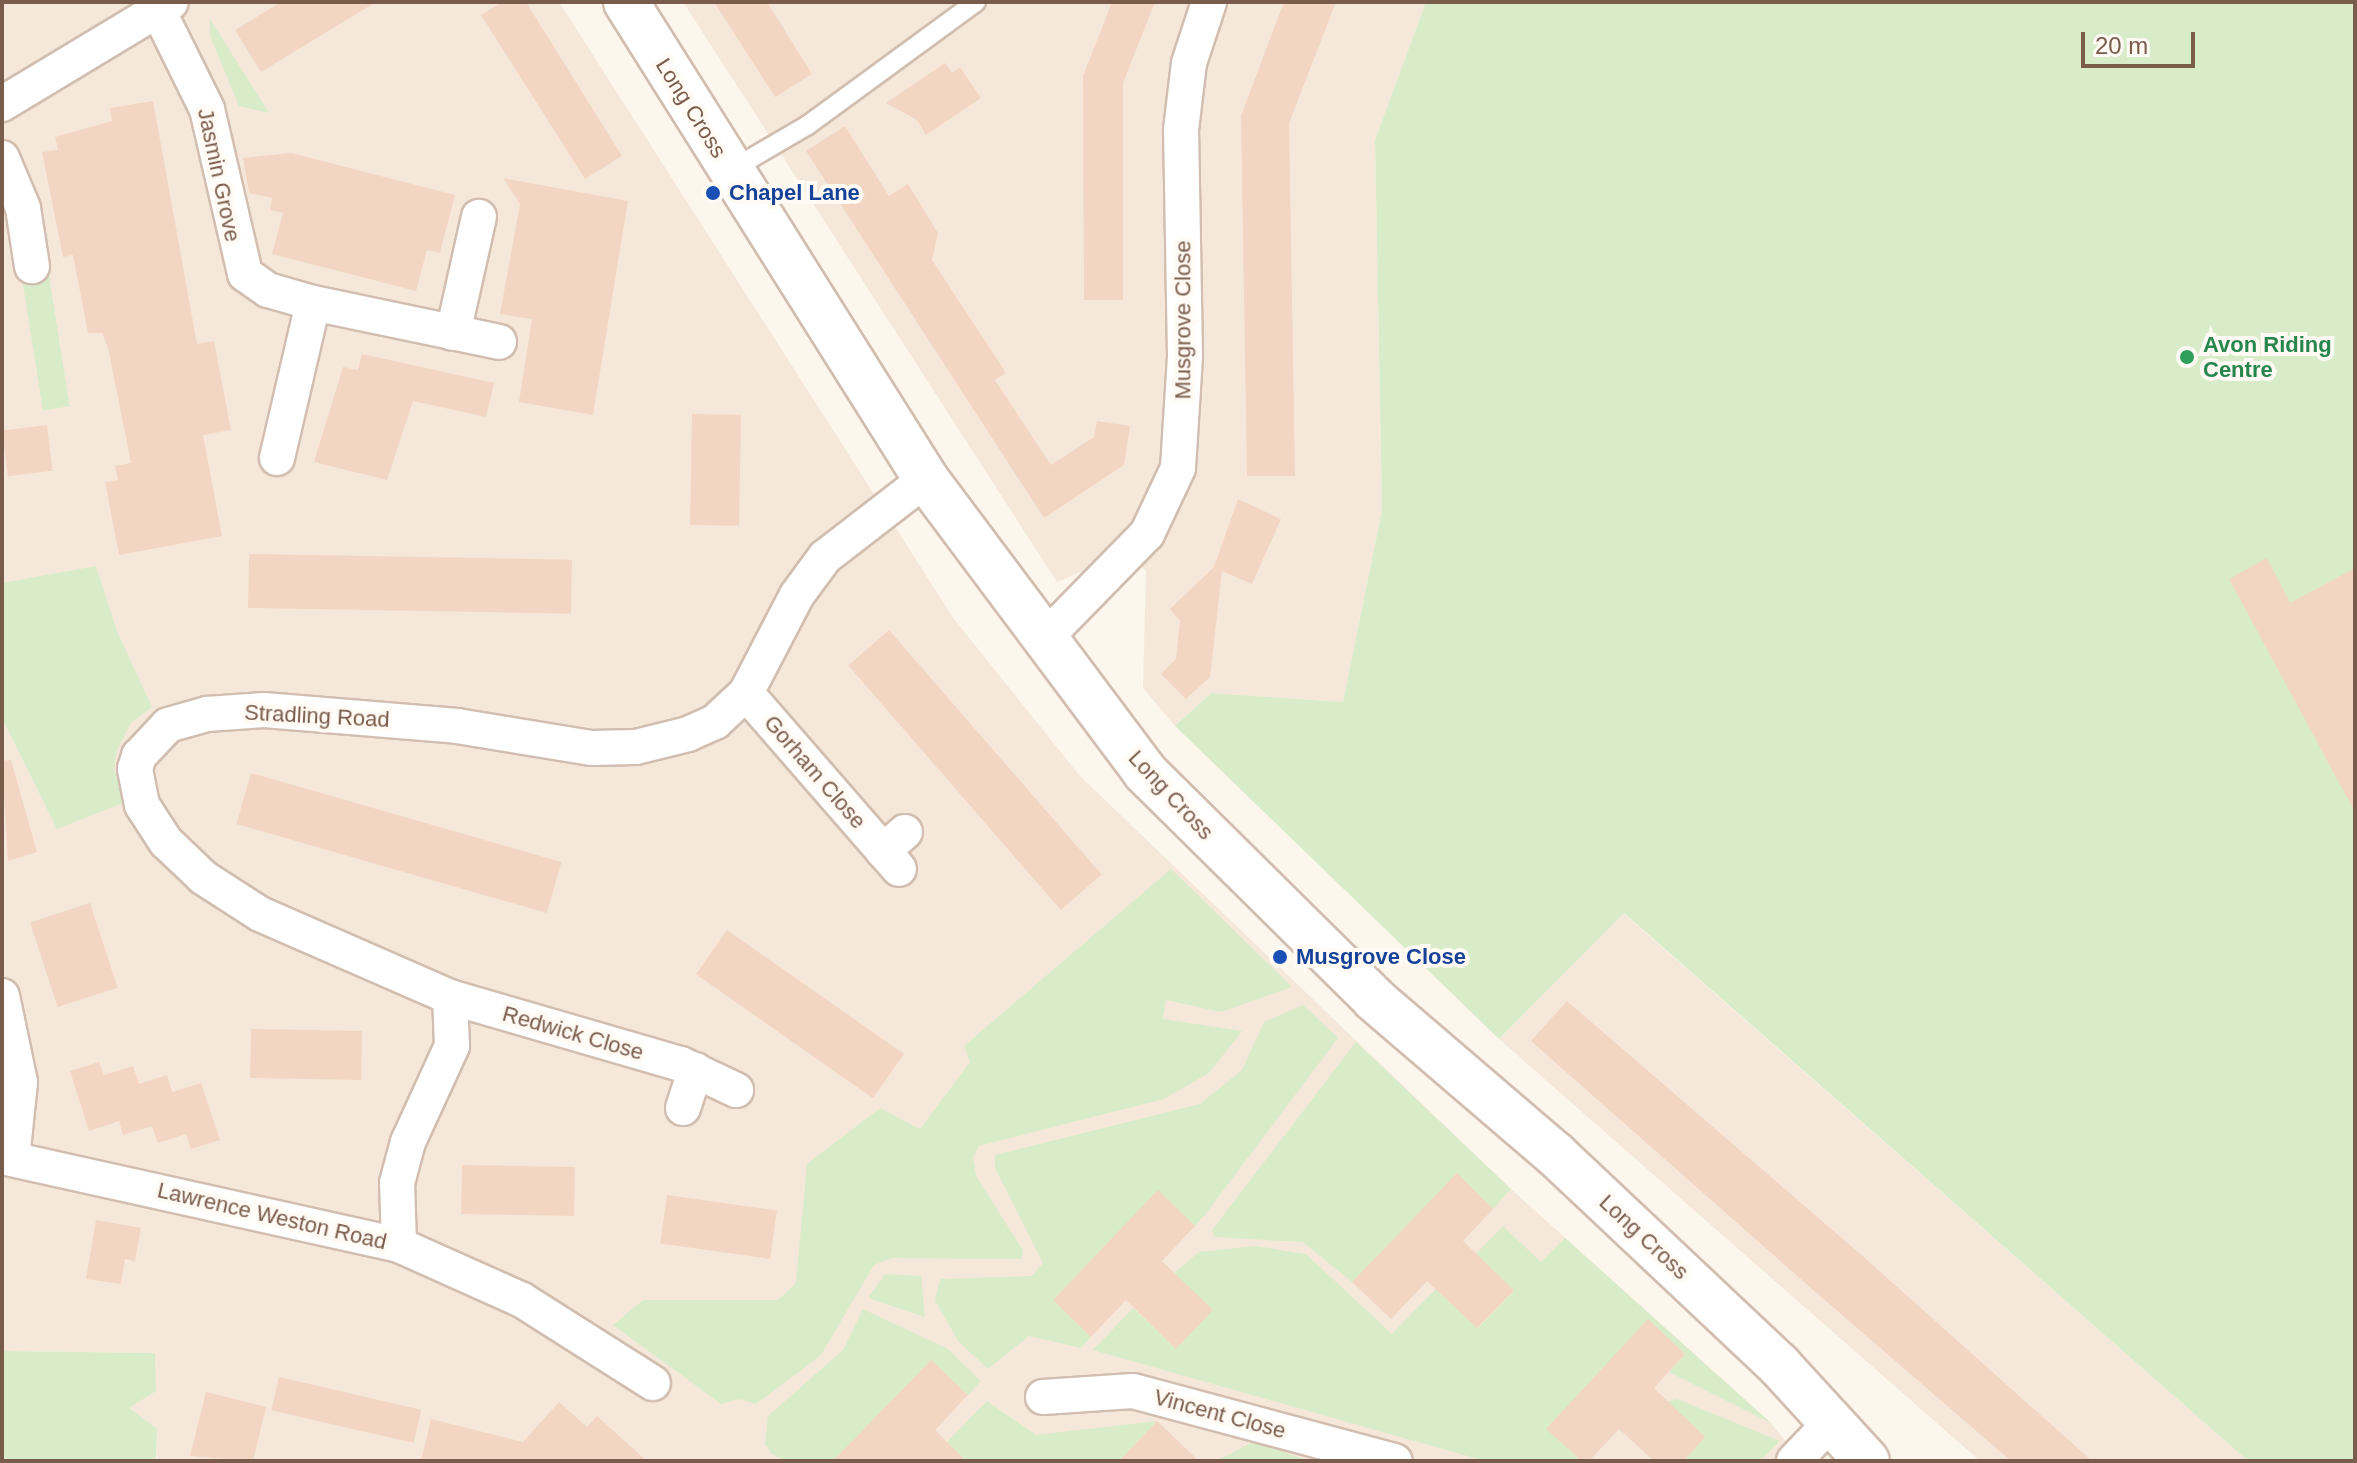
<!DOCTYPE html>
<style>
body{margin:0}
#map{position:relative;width:2357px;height:1463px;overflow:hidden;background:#fdf6ec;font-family:Helvetica,sans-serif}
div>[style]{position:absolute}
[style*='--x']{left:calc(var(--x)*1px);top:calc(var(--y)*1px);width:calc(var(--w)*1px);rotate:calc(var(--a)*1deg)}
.residential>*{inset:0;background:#f5e8da}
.green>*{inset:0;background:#d8ecc9;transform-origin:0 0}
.building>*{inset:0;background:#f3d5c3;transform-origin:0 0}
.roads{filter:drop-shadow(2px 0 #d1beb0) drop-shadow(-2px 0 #d1beb0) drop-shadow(0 2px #d1beb0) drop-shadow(0 -2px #d1beb0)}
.lane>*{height:18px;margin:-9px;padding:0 9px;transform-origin:9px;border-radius:9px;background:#fff}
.street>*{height:34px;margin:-17px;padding:0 17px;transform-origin:17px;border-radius:17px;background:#fff}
.secondary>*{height:44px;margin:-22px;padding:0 22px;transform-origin:22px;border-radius:22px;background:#fff}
.dots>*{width:22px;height:22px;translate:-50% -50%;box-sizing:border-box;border:4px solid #fffaf3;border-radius:50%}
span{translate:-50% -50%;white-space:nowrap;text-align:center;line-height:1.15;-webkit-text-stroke:8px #fffaf3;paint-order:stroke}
.street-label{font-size:22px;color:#7a5c4d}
.transit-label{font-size:22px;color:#164399;font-weight:700}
.left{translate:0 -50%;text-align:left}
.leisure-label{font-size:22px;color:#27864d;font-weight:700}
.frame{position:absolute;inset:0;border:4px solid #7a5c4d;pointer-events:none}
.scale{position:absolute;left:2081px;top:32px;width:114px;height:36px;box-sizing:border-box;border:4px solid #7a5c4d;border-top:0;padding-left:10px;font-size:24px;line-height:28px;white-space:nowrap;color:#7a5c4d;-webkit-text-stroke:6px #fffaf3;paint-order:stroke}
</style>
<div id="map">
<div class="residential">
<i style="clip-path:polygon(2px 2px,559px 2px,954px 619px,1080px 776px,1511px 1189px,1771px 1423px,1802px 1461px,157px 1461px,156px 1429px,128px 1408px,155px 1353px,2px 1351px)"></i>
<i style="clip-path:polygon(683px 2px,1426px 2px,1375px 140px,1382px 510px,1343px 702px,1211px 693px,1175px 726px,1143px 688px,1146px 571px,1115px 542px,1095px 566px,1057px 582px)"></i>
<i style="clip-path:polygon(1623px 913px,2248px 1461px,1980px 1461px,1499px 1039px)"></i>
</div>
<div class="green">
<i style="clip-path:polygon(1426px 2px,2355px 2px,2355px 1461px,2248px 1461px,1624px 913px,1499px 1039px,1175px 726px,1211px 693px,1343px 702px,1382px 510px,1375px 140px)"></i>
<i style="clip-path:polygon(210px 19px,269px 113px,239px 106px,210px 36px)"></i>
<i style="left:49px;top:276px;width:132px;height:27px;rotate:81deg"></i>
<i style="clip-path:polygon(96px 566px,117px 631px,152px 707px,131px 723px,117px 750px,114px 768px,123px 803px,57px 829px,2px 718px,2px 583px)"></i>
<i style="clip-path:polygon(1171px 869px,1292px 987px,1221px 1012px,1166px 1000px,1163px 1019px,1242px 1031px,1209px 1073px,1164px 1099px,979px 1146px,973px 1157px,976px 1176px,1023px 1250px,1021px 1259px,892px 1258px,874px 1265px,821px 1355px,756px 1404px,739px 1399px,721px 1404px,613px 1325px,643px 1300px,778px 1300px,796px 1283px,807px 1164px,880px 1108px,920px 1129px,970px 1062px,964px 1046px)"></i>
<i style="clip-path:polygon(1303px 1005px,1338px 1038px,1204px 1216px,1195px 1226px,1156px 1193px,1053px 1300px,1091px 1337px,1081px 1348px,1029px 1336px,988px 1369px,958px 1341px,935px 1300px,940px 1279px,1032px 1276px,1043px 1263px,995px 1168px,995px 1155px,1200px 1104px,1242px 1070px,1264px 1022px)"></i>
<i style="clip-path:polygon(1356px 1042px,1511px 1189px,1493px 1209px,1457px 1174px,1352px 1282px,1303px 1242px,1214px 1237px,1212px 1230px)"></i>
<i style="clip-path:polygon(1503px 1226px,1541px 1262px,1565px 1238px,1771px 1423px,1669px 1372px,1685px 1354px,1648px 1320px,1547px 1429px,1582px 1461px,1485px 1461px,1093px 1350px,1133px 1308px,1176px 1348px,1174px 1273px,1199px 1252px,1256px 1246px,1306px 1254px,1392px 1334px,1436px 1289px,1478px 1328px,1514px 1291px,1476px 1254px)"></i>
<i style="clip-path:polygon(885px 1274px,921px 1276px,925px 1317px,868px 1298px)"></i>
<i style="clip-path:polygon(863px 1309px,948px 1349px,981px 1381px,968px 1395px,931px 1360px,833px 1461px,785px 1461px,771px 1453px,765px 1444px,768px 1416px,843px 1350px)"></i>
<i style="clip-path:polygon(2px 1351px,155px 1353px,156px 1391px,129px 1408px,157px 1429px,156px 1461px,2px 1461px)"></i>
<i style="clip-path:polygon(1677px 1399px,1780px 1441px,1760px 1461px,1684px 1461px,1705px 1437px,1667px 1402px)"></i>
<i style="clip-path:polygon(987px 1401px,1036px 1435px,1157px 1421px,1119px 1461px,966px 1461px,947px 1442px)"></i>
<i style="clip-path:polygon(1251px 1443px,1258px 1444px,1311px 1461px,1216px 1461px)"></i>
</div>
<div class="building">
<i style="clip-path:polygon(281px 2px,376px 2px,261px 72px,235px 30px)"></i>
<i style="clip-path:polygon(502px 2px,526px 2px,622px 156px,585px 179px,481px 15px)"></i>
<i style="clip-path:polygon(714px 2px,767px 2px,812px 74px,775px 97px)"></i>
<i style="clip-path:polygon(1112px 2px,1155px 2px,1123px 83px,1123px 300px,1084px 300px,1083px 76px)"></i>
<i style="clip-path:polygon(1284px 2px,1336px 2px,1289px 123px,1295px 476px,1247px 476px,1241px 116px)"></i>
<i style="clip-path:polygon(945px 63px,952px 73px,960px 67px,981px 98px,926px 135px,917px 120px,886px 103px)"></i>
<i style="clip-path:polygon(153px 101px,197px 344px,214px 341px,231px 430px,203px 435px,222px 536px,119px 555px,105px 482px,118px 480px,115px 466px,131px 463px,108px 348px,102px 333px,88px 333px,73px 255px,63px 257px,42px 152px,58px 150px,55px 137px,112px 121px,110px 108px)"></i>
<i style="clip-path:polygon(845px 126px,889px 196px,908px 184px,938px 233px,932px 260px,1006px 373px,995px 380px,1051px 465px,1094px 437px,1097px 421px,1130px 426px,1124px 465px,1044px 518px,806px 151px)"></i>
<i style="clip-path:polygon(291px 153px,455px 195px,440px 253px,427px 250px,416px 291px,272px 254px,283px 213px,270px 210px,272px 198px,249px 193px,243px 158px)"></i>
<i style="clip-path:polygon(503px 178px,628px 201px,593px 415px,519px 402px,532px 319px,500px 314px,520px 204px)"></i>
<i style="clip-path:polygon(362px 354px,494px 383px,486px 417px,413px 401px,387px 480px,314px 462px,343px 367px,358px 370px)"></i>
<i style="left:692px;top:414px;width:49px;height:111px;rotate:1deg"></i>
<i style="left:47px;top:425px;width:46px;height:45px;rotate:83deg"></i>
<i style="clip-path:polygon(1238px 499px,1281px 519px,1252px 584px,1222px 571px,1210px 677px,1186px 699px,1161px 674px,1176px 659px,1180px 621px,1170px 609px,1214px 567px)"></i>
<i style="left:249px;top:554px;width:323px;height:54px;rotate:1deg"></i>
<i style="clip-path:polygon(2267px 558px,2290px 603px,2355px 568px,2355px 812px,2229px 579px)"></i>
<i style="left:889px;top:630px;width:324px;height:54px;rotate:49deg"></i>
<i style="clip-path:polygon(11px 760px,37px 852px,8px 861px,2px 761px)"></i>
<i style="left:251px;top:773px;width:323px;height:53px;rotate:16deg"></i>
<i style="left:90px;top:903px;width:89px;height:63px;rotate:72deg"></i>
<i style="left:727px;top:930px;width:216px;height:54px;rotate:35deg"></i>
<i style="clip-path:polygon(1567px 1001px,1866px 1259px,2092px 1461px,2011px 1461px,1812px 1289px,1531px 1041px)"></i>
<i style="left:251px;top:1029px;width:111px;height:49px;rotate:1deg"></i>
<i style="clip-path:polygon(99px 1062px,104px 1075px,133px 1066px,139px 1084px,167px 1075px,172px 1092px,201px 1083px,220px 1140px,191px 1149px,186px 1134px,158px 1143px,152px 1126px,123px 1135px,119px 1121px,89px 1131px,70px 1071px)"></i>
<i style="left:462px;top:1165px;width:113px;height:49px;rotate:1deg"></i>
<i style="clip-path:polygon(1457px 1173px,1493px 1209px,1463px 1241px,1514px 1290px,1477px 1328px,1427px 1281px,1391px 1319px,1352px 1282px)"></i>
<i style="clip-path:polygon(1158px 1190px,1195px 1226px,1162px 1261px,1213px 1310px,1176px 1349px,1126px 1300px,1091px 1337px,1053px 1300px)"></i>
<i style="left:667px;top:1195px;width:111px;height:49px;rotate:8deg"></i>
<i style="clip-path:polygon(96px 1220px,141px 1228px,135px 1261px,125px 1259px,121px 1284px,86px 1279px)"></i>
<i style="clip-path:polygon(1648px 1319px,1685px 1354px,1654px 1388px,1705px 1437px,1684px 1461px,1654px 1461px,1619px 1429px,1589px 1461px,1582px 1461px,1546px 1429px)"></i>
<i style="clip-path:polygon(931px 1360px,968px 1395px,935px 1430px,966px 1461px,833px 1461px)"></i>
<i style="left:279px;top:1377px;width:146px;height:34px;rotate:13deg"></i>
<i style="clip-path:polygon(206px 1392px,266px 1407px,253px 1461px,190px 1456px)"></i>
<i style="clip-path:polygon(559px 1402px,587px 1427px,597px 1416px,647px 1461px,421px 1461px,431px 1419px,523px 1442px)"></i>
<i style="clip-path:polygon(1157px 1421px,1199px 1461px,1119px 1461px)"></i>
</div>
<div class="roads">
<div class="lane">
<i style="--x:731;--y:170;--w:89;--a:-30.3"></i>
<i style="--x:808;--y:125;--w:208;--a:-36.2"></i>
</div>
<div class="street">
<i style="--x:158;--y:10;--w:110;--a:63.7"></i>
<i style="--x:207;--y:109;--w:169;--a:77"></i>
<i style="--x:245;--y:274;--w:28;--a:35"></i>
<i style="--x:268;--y:290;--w:47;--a:16.1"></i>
<i style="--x:313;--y:303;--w:190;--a:11.8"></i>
<i style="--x:2;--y:104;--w:197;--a:-31.1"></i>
<i style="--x:2;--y:158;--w:54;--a:67.2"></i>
<i style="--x:23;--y:208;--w:59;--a:81.2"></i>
<i style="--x:453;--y:333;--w:119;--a:-77.4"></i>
<i style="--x:277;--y:458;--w:159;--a:-76.9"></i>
<i style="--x:1044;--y:639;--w:147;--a:-45.6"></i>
<i style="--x:1147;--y:534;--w:73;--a:-64.8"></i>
<i style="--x:1178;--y:468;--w:112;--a:-86.4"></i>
<i style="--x:1185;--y:356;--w:226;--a:-91"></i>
<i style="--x:1181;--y:130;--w:67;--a:-83.2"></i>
<i style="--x:1189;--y:63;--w:64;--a:-71.8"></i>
<i style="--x:746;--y:693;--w:233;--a:49"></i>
<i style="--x:883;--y:851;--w:29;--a:-41"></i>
<i style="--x:2;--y:996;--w:88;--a:78.2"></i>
<i style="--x:20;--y:1082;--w:77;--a:95.9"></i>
<i style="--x:450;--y:997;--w:241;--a:16.2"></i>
<i style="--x:681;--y:1064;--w:61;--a:25.3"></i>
<i style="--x:683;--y:1108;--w:40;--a:-72"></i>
<i style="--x:2;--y:1157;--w:407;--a:12.5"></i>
<i style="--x:399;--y:1245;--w:135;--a:24.1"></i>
<i style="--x:522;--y:1300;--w:155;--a:32.4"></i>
<i style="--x:399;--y:1245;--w:62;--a:-91.8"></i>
<i style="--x:397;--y:1183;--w:42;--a:-75"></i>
<i style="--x:408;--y:1142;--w:106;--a:-65.4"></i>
<i style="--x:452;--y:1046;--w:49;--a:-92.3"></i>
<i style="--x:450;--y:997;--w:207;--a:-156.4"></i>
<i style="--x:260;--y:914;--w:67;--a:-147.3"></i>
<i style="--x:204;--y:878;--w:52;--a:-136.5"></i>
<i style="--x:166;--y:842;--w:44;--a:-123"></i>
<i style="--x:142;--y:805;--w:37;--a:-101"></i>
<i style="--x:135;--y:769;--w:14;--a:-73"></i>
<i style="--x:139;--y:756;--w:42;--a:-46.9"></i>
<i style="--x:168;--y:725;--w:41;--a:-15.8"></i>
<i style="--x:207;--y:714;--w:57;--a:-4"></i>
<i style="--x:264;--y:710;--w:194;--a:4.7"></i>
<i style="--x:457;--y:726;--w:136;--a:9.3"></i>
<i style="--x:591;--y:748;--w:45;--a:-1.3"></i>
<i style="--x:636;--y:747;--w:54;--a:-14"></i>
<i style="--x:688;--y:734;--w:30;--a:-24"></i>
<i style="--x:715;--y:722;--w:42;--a:-43.1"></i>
<i style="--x:746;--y:693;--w:110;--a:-62.5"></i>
<i style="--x:797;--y:595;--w:47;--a:-53.6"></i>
<i style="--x:825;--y:557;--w:128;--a:-37.7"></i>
<i style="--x:1043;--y:1397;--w:90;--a:-3.8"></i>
<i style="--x:1133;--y:1391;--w:271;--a:15"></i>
<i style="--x:1794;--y:1461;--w:57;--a:-46.4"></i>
</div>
<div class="secondary">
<i style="--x:626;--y:2;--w:563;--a:57.83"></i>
<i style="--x:926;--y:479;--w:366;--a:53.2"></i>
<i style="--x:1145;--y:772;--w:322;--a:44.7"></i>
<i style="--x:1374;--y:999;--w:238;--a:40.6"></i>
<i style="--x:1555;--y:1154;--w:308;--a:43.3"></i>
<i style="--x:1779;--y:1365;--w:130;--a:47.5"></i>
</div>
</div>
<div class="dots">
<i style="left:713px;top:193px;background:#1a4fb4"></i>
<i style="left:2187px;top:357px;background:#2e9e5b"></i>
<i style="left:1280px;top:957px;background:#1a4fb4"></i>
</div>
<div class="street-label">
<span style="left:691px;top:108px;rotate:58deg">Long Cross</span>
<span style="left:219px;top:175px;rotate:78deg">Jasmin Grove</span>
<span style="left:1183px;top:320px;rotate:-90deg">Musgrove Close</span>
<span style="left:317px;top:716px;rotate:3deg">Stradling Road</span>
<span style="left:815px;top:772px;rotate:49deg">Gorham Close</span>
<span style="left:1171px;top:795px;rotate:47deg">Long Cross</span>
<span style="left:573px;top:1033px;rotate:16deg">Redwick Close</span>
<span style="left:272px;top:1216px;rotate:13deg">Lawrence Weston Road</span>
<span style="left:1644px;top:1237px;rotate:43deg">Long Cross</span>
<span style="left:1220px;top:1414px;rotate:15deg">Vincent Close</span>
</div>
<div class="transit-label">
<span class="left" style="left:729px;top:193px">Chapel Lane</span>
<span class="left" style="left:1296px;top:957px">Musgrove Close</span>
</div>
<div class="leisure-label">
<span class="left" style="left:2203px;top:357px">Avon Riding<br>Centre</span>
</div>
<div class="frame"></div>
<div class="scale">20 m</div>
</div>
